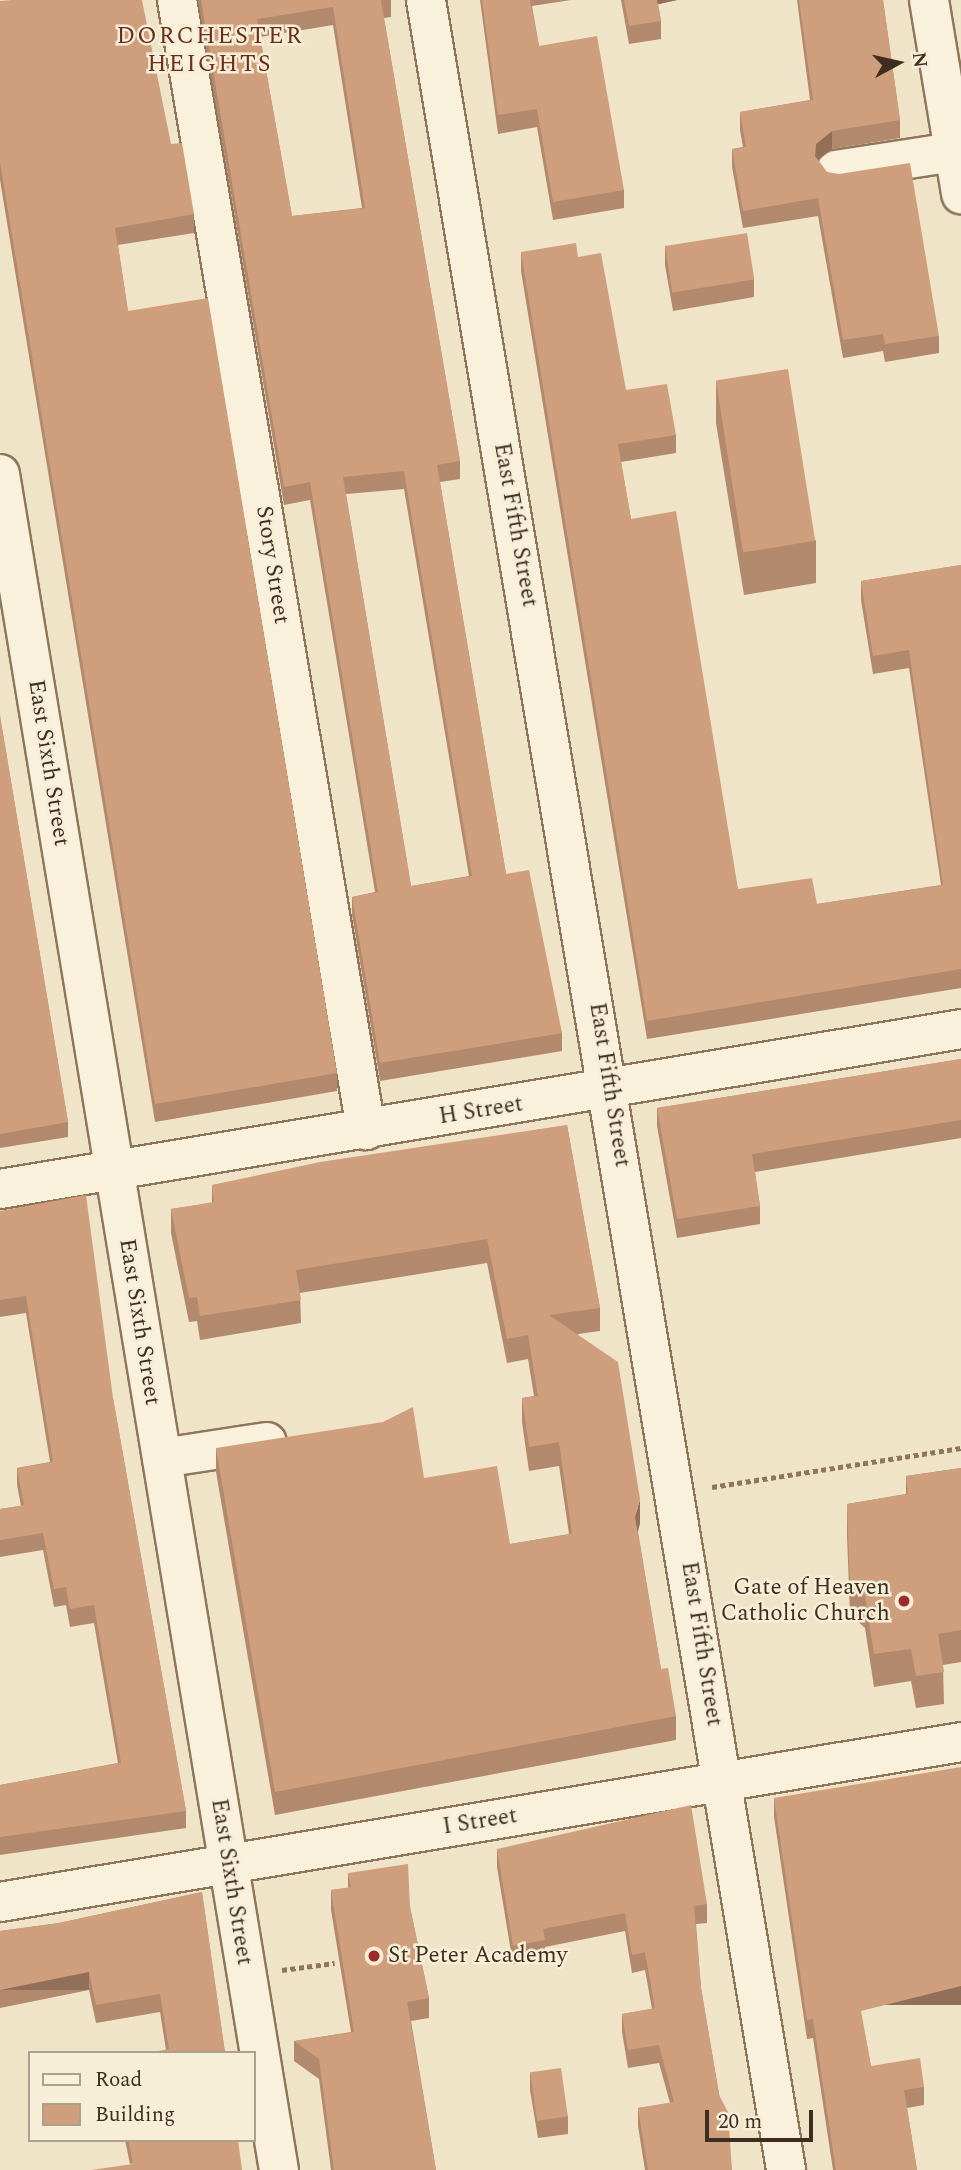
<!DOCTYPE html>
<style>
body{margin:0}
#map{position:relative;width:961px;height:2170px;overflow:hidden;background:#f0e4c8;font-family:Spectral,serif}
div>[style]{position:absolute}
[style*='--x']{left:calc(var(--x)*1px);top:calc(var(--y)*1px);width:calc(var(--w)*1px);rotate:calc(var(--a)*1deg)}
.path>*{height:4.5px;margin-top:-2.25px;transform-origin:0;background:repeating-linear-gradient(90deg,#8d765c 0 5px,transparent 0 8.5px)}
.roads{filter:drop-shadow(2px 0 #8d765c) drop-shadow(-2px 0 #8d765c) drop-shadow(0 2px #8d765c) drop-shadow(0 -2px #8d765c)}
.minor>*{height:38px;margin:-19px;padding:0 19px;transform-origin:19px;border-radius:19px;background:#faf1dc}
.wall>*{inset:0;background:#b2896c}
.shaded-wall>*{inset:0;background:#916f58;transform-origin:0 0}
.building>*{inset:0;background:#cf9f7d;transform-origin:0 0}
.dots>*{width:19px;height:19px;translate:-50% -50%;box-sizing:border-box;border:4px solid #f7eed8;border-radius:50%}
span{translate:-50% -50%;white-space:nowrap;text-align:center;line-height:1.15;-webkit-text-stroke:5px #f7eed8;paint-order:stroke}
.street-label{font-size:23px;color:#3d2e20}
.poi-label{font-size:23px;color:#3d2e20}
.right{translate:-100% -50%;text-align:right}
.left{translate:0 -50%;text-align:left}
.neighbourhood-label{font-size:24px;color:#6b2e1e;letter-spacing:2px}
.legend{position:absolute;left:28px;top:2051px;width:228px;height:91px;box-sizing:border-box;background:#f7eed8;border:2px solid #ada18e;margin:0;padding:9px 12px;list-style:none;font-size:21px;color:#3d2e20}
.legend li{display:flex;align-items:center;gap:14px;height:35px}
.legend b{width:35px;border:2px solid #ada18e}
.north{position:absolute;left:863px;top:28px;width:70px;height:70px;-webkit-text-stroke:5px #f7eed8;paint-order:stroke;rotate:82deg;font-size:19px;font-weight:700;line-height:28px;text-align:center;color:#3d2e20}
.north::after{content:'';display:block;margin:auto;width:24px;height:32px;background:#3d2e20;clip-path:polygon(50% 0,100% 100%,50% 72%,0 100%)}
.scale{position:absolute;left:705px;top:2110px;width:108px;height:32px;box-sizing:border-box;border:4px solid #3d2e20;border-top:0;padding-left:9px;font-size:21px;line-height:24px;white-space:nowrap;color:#3d2e20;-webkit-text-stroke:5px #f7eed8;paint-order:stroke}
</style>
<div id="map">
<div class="path">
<i style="--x:712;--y:1487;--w:252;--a:-8.9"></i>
<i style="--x:282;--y:1970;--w:53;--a:-7.5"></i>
</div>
<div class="roads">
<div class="minor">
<i style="--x:177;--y:0;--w:1146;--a:80.5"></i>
<i style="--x:426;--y:0;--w:2200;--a:80.58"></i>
<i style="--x:929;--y:0;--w:197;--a:80.6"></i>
<i style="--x:836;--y:170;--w:119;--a:-8.7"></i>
<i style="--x:0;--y:474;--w:1719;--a:80.66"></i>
<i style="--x:0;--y:1189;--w:974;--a:-9.45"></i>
<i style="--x:162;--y:1458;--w:106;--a:-8.7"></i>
<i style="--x:0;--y:1902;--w:974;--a:-9.45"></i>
</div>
</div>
<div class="wall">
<i style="clip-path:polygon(evenodd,198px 0,391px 0,391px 17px,384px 18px,460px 461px,460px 479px,440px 482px,506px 874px,562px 1033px,562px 1051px,380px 1081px,352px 915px,352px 897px,375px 892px,310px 500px,284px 505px,198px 0,333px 25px,362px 208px,292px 216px,260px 37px,333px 25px,198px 0,404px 489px,469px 876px,411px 886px,346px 494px,404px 489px)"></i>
<i style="clip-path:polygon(480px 0,571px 0,532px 6px,539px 46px,624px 190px,624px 208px,553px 220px,537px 127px,498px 134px)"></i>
<i style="clip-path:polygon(621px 0,677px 0,658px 4px,661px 21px,661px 39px,629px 44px)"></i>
<i style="clip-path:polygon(797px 0,883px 0,900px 120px,900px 138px,832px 149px,818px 160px,939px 336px,939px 353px,885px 362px,883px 351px,843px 358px,818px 216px,743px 228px,732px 167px,732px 149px,743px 147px,740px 130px,740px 112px,810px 100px)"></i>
<i style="clip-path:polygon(0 1px,171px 144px,194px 214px,194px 233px,118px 245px,128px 311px,337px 1073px,337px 1091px,155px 1122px,0 180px)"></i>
<i style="clip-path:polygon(665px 247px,754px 279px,754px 297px,673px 311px,665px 265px)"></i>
<i style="clip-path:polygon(521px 252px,626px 390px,676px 435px,676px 453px,621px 462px,631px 519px,738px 889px,817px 904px,941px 885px,909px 668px,873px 674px,861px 600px,861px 581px,961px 565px,961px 988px,647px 1039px,521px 271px)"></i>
<i style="clip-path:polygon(716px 381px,816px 541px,816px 583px,744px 595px,716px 423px)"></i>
<i style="clip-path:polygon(0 716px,68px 1122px,68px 1137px,0 1148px)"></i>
<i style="clip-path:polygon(961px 1059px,961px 1138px,755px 1172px,760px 1206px,760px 1224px,677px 1238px,657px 1126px,657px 1108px)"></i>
<i style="clip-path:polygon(567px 1125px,600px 1308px,600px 1331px,578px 1334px,640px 1523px,638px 1532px,661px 1669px,676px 1716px,676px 1740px,275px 1815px,216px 1472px,216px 1448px,424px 1478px,510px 1544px,569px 1534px,559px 1466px,529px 1471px,522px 1422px,522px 1398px,534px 1396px,528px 1359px,507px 1363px,487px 1263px,300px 1293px,301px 1323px,200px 1340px,197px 1321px,189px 1322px,171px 1233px,171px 1209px,212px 1203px,212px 1185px)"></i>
<i style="clip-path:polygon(0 1211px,113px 1398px,186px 1811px,186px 1828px,0 1855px,0 1785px,118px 1763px,94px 1623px,70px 1627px,66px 1605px,54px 1607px,43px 1550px,0 1557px,0 1509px,21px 1506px,17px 1485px,17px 1468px,50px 1462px,26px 1313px,0 1317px)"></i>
<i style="clip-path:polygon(961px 1468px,961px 1662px,943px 1665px,944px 1704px,916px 1708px,911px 1681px,874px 1687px,865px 1628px,850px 1614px,847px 1536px,847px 1504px,906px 1494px,906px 1476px)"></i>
<i style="clip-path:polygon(774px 1798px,864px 2029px,871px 2066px,924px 2087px,924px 2105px,907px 2108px,917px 2170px,833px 2170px,813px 2038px,807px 2039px,774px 1817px)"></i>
<i style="clip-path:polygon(497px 1849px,707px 1904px,707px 1923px,696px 1924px,701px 1988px,732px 2170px,645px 2170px,638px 2126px,638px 2108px,670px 2103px,659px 2063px,628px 2068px,622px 2032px,622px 2014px,652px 2009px,645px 1970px,632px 1973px,625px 1931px,545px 1947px,545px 1958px,513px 1964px,497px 1867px)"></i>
<i style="clip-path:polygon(348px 1873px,410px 1907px,429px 1998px,429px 2018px,411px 2021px,436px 2170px,331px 2170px,319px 2079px,294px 2061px,294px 2041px,351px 2032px,331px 1910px,331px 1890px,348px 1888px)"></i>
<i style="clip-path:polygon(202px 1892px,225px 2053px,166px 2050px,160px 2012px,96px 2023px,89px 1990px,0 2008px,0 1931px,59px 1923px)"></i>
<i style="clip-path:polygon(530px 2072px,568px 2116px,568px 2134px,538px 2138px,530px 2090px)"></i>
<i style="clip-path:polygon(125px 2140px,238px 2140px,130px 2164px)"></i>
</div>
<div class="shaded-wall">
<i style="clip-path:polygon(655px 0,677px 0,655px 5px)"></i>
<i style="clip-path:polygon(832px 131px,832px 149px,816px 161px,815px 156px,816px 144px)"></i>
<i style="clip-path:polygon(640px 1499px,640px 1523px,635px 1540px,635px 1517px)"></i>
<i style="left:89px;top:1972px;width:18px;height:91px;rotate:90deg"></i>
<i style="left:961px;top:1986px;width:19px;height:103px;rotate:90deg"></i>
</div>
<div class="building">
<i style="clip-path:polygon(12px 0,142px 0,171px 144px,182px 143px,194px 214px,115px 228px,128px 311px,208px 298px,337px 1073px,155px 1104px,0 162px,0 1px)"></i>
<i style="clip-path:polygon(evenodd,201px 0,383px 0,381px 1px,460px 461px,437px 465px,506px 874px,529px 870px,562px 1033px,380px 1063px,352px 897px,378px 892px,310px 482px,284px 487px,201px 0,333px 7px,365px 208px,292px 216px,257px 19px,333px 7px,201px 0,404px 471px,472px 876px,411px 886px,343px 477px,404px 471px)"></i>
<i style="clip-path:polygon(482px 0,530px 0,539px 46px,597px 36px,624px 190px,553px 202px,537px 109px,498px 115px)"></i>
<i style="clip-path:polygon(624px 0,657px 0,661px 21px,629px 26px)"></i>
<i style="clip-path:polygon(799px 0,883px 0,900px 120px,832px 131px,816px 144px,815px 156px,827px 172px,839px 174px,910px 163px,939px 336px,885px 344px,883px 334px,843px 340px,818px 198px,743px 211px,732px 149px,746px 147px,740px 112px,813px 100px)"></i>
<i style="left:747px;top:233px;width:47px;height:83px;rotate:81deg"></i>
<i style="clip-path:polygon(576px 243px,578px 257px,601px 253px,626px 390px,667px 384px,676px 435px,618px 444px,631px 519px,676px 511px,738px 889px,812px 878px,817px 904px,943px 885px,909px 650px,873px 656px,861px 581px,961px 565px,961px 969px,647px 1021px,521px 252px)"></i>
<i style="left:788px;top:369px;width:174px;height:73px;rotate:81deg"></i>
<i style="clip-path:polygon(0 716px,68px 1122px,0 1134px)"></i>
<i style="clip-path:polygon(961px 1059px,961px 1120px,752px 1154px,760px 1206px,677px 1219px,657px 1108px)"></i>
<i style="clip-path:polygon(567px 1125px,600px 1308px,549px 1315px,618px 1362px,640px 1499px,635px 1517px,661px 1669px,668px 1668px,676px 1716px,275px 1792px,216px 1448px,383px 1422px,413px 1407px,424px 1478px,497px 1466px,510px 1544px,572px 1534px,559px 1442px,529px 1447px,522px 1398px,538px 1396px,528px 1335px,507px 1339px,487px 1239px,296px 1270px,301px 1300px,200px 1316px,197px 1297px,189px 1298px,171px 1209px,214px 1202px,212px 1185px,320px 1162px)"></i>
<i style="clip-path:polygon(86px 1195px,113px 1398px,186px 1811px,0 1837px,0 1785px,121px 1763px,94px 1605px,70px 1609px,66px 1587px,54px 1589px,43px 1533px,0 1540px,0 1509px,24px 1505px,17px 1468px,53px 1462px,26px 1296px,0 1300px,0 1211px)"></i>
<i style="clip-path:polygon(961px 1468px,961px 1630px,938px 1634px,944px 1672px,916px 1676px,911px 1649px,874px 1654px,865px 1596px,850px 1582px,847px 1504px,908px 1494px,906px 1476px)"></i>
<i style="clip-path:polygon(961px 1767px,961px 1986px,861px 2011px,871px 2066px,920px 2058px,924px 2087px,904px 2090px,917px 2170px,836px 2170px,813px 2019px,807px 2020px,774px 1798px)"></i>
<i style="clip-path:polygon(691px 1805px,707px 1904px,694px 1906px,701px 1988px,719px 2095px,728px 2112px,732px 2170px,648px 2170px,638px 2108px,674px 2102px,659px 2045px,628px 2050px,622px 2014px,655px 2008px,645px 1952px,632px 1955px,625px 1913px,543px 1929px,545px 1940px,513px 1946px,497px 1849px)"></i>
<i style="clip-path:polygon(408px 1864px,410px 1907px,429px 1998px,407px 2002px,436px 2170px,334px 2170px,319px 2059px,294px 2041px,354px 2032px,331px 1890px,351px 1887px,348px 1873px)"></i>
<i style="clip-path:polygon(202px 1892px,225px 2053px,147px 2053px,169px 2049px,160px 1994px,96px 2005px,89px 1972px,0 1990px,0 1931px,59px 1923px)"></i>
<i style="left:561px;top:2068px;width:49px;height:31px;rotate:82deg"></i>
<i style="clip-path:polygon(128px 2140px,238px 2140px,242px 2170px,91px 2170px,133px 2164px)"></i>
</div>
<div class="dots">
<i style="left:904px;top:1601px;background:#9e2a2b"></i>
<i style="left:374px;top:1956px;background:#9e2a2b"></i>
</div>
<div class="street-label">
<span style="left:515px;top:525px;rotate:80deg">East Fifth Street</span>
<span style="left:272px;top:565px;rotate:81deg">Story Street</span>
<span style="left:48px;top:763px;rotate:81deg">East Sixth Street</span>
<span style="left:609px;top:1085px;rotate:81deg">East Fifth Street</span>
<span style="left:481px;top:1111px;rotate:-9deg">H Street</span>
<span style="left:139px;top:1322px;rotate:81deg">East Sixth Street</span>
<span style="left:701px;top:1644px;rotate:81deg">East Fifth Street</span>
<span style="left:480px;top:1822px;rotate:-9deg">I Street</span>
<span style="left:231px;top:1882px;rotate:81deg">East Sixth Street</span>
</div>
<div class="poi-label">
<span class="right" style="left:890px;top:1601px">Gate of Heaven<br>Catholic Church</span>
<span class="left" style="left:388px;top:1956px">St Peter Academy</span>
</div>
<div class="neighbourhood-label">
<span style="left:210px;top:51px">DORCHESTER<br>HEIGHTS</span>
</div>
<ul class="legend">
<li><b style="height:9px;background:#faf1dc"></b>Road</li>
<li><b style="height:19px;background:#cf9f7d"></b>Building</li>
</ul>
<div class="north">N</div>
<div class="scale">20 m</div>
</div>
